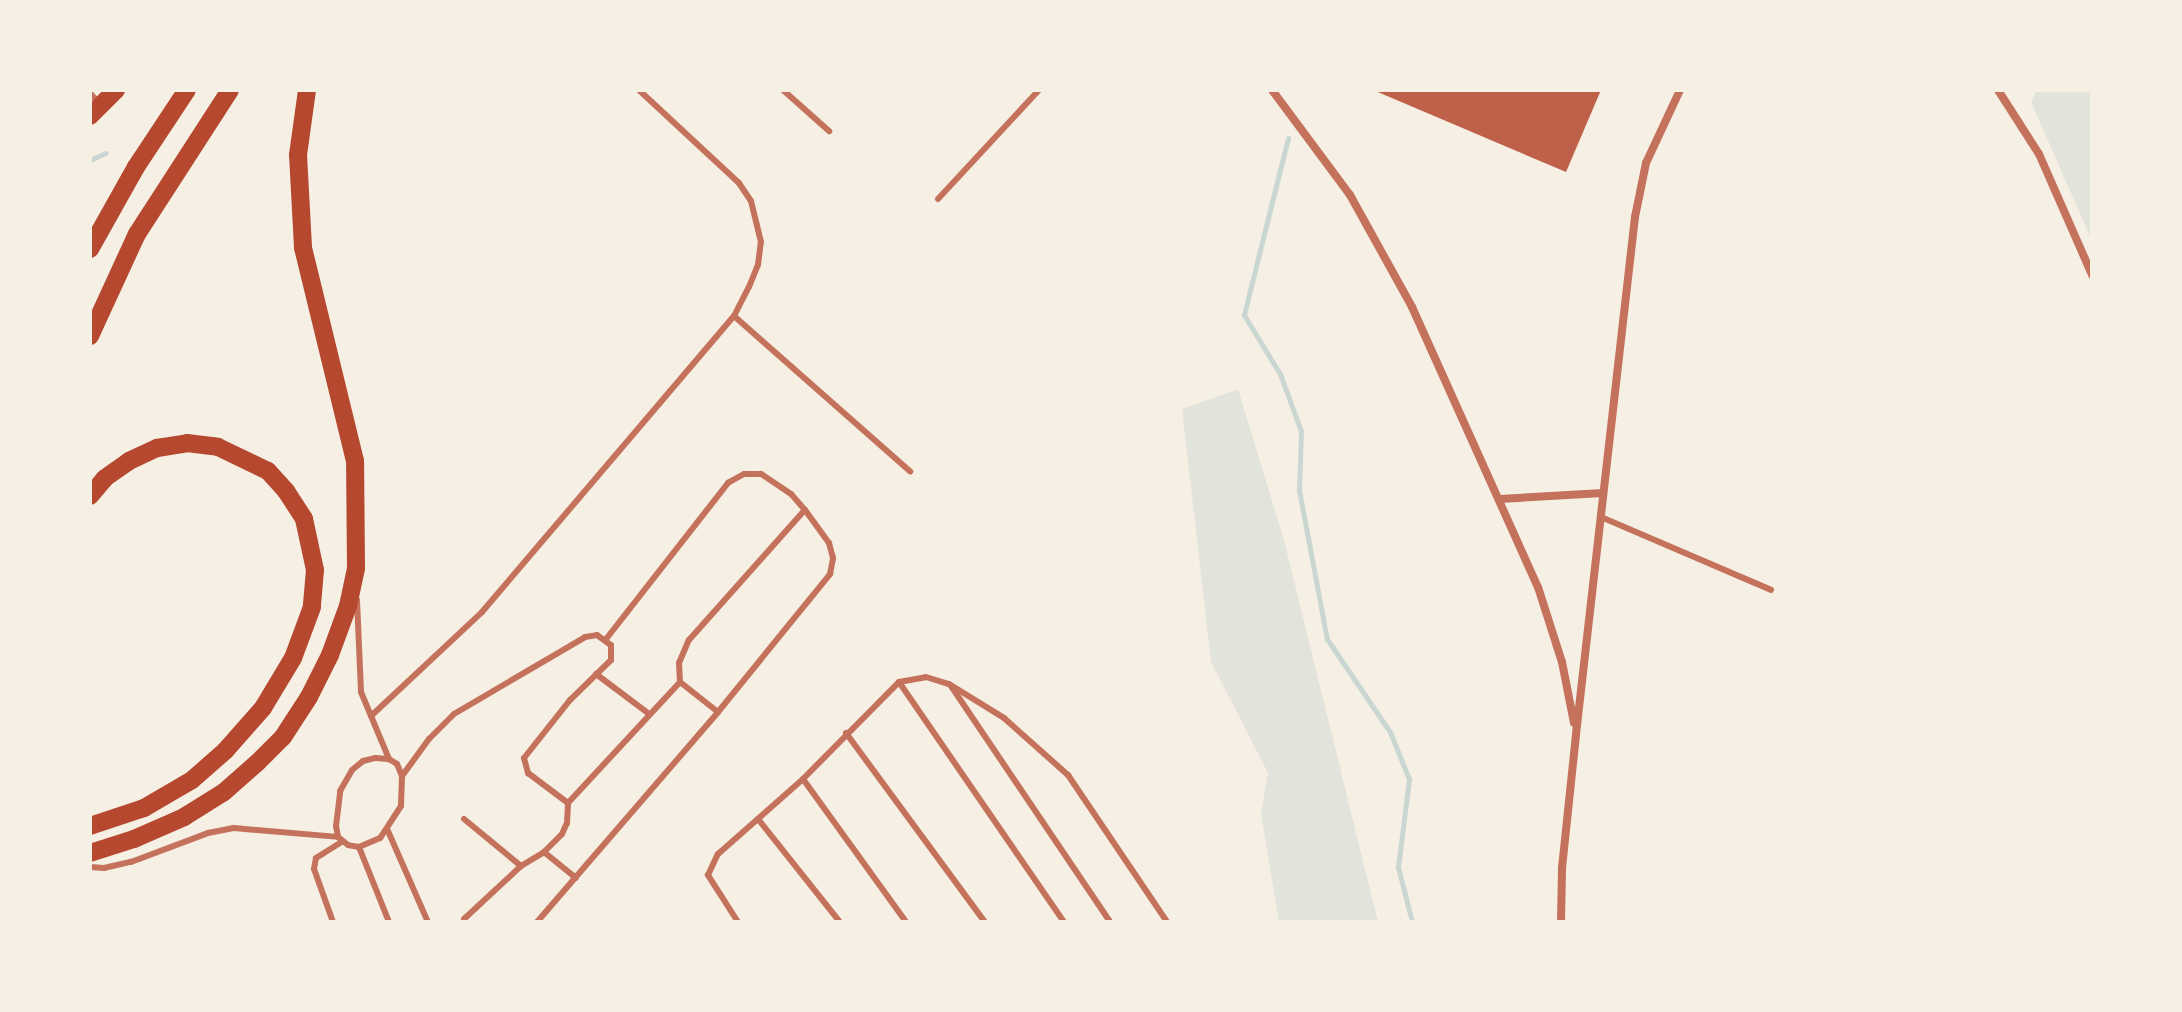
<!DOCTYPE html>
<style>
body{margin:0}
#map{position:relative;width:2182px;height:1012px;overflow:hidden;background:#f6efe4;font-family:Signika,sans-serif}
div>[style]{position:absolute}
[style*='--x']{left:calc(var(--x)*1px);top:calc(var(--y)*1px);width:calc(var(--w)*1px);rotate:calc(var(--a)*1deg)}
.green>*{inset:0;background:#e2e4dc}
.stream>*{height:5px;margin:-2.5px;padding:0 2.5px;transform-origin:2.5px;border-radius:2.5px;background:#c9d6d2}
.building>*{inset:0;background:#bf614a}
.service>*{height:6px;margin:-3px;padding:0 3px;transform-origin:3px;border-radius:3px;background:#c5725c}
.minor>*{height:8px;margin:-4px;padding:0 4px;transform-origin:4px;border-radius:4px;background:#c5725c}
.primary>*{height:18px;margin:-9px;padding:0 9px;transform-origin:9px;border-radius:9px;background:#b5482f}
.trunk>*{height:18px;margin:-9px;padding:0 9px;transform-origin:9px;border-radius:9px;background:#b5482f}
span{translate:-50% -50%;white-space:nowrap;text-align:center;line-height:1.15;-webkit-text-stroke:7px #f6efe4;paint-order:stroke}
.frame{position:absolute;inset:0;border:92px solid #f6efe4;pointer-events:none}
</style>
<div id="map">
<div class="green">
<i style="clip-path:polygon(2037px 90px,2092px 90px,2092px 241px,2031px 102px)"></i>
<i style="clip-path:polygon(1238px 389px,1284px 540px,1378px 922px,1279px 922px,1261px 813px,1268px 773px,1211px 662px,1182px 409px)"></i>
</div>
<div class="stream">
<i style="--x:1288;--y:138;--w:182;--a:104"></i>
<i style="--x:1244;--y:315;--w:69;--a:58.6"></i>
<i style="--x:1280;--y:374;--w:61;--a:69.8"></i>
<i style="--x:1301;--y:431;--w:59;--a:91.9"></i>
<i style="--x:1299;--y:490;--w:152;--a:79.4"></i>
<i style="--x:1327;--y:639;--w:112;--a:55.9"></i>
<i style="--x:1390;--y:732;--w:51;--a:68"></i>
<i style="--x:1409;--y:779;--w:89;--a:97.1"></i>
<i style="--x:1398;--y:867;--w:57;--a:75.7"></i>
<i style="--x:90;--y:160;--w:17;--a:-24"></i>
</div>
<div class="building">
<i style="clip-path:polygon(1373px 90px,1601px 90px,1566px 172px)"></i>
</div>
<div class="service">
<i style="--x:783;--y:90;--w:62;--a:41.7"></i>
<i style="--x:90;--y:93;--w:13;--a:48"></i>
<i style="--x:938;--y:199;--w:149;--a:-47.2"></i>
<i style="--x:734;--y:316;--w:235;--a:41.4"></i>
<i style="--x:1601;--y:517;--w:185;--a:23.2"></i>
<i style="--x:357;--y:600;--w:92;--a:87.5"></i>
<i style="--x:361;--y:692;--w:73;--a:67.3"></i>
<i style="--x:596;--y:674;--w:66;--a:37"></i>
<i style="--x:899;--y:682;--w:291;--a:55.5"></i>
<i style="--x:951;--y:686;--w:285;--a:56"></i>
<i style="--x:718;--y:712;--w:178;--a:-50.9"></i>
<i style="--x:830;--y:574;--w:16;--a:-79"></i>
<i style="--x:833;--y:558;--w:16;--a:-105"></i>
<i style="--x:829;--y:543;--w:41;--a:-126"></i>
<i style="--x:371;--y:716;--w:152;--a:-43.1"></i>
<i style="--x:482;--y:612;--w:389;--a:-49.6"></i>
<i style="--x:734;--y:316;--w:33;--a:-63"></i>
<i style="--x:749;--y:287;--w:24;--a:-68"></i>
<i style="--x:758;--y:265;--w:23;--a:-83"></i>
<i style="--x:761;--y:242;--w:42;--a:-103.7"></i>
<i style="--x:751;--y:201;--w:22;--a:-124"></i>
<i style="--x:739;--y:183;--w:137;--a:-137.1"></i>
<i style="--x:846;--y:733;--w:235;--a:53.7"></i>
<i style="--x:375;--y:758;--w:14;--a:4"></i>
<i style="--x:389;--y:759;--w:9;--a:32"></i>
<i style="--x:397;--y:764;--w:13;--a:67"></i>
<i style="--x:402;--y:776;--w:30;--a:92"></i>
<i style="--x:401;--y:806;--w:38;--a:123"></i>
<i style="--x:380;--y:838;--w:23;--a:157"></i>
<i style="--x:359;--y:847;--w:11;--a:-170"></i>
<i style="--x:348;--y:845;--w:13;--a:-141"></i>
<i style="--x:338;--y:837;--w:11;--a:-100"></i>
<i style="--x:336;--y:826;--w:35;--a:-83"></i>
<i style="--x:340;--y:791;--w:24;--a:-60"></i>
<i style="--x:352;--y:770;--w:14;--a:-39"></i>
<i style="--x:363;--y:761;--w:12;--a:-14"></i>
<i style="--x:402;--y:776;--w:46;--a:-53.9"></i>
<i style="--x:429;--y:739;--w:35;--a:-45"></i>
<i style="--x:454;--y:714;--w:152;--a:-30.4"></i>
<i style="--x:585;--y:637;--w:12;--a:-9"></i>
<i style="--x:597;--y:635;--w:17;--a:36"></i>
<i style="--x:611;--y:645;--w:15;--a:90"></i>
<i style="--x:611;--y:660;--w:57;--a:135.7"></i>
<i style="--x:570;--y:700;--w:74;--a:128.4"></i>
<i style="--x:524;--y:758;--w:16;--a:75"></i>
<i style="--x:528;--y:773;--w:50;--a:36.9"></i>
<i style="--x:568;--y:803;--w:165;--a:-47.2"></i>
<i style="--x:680;--y:682;--w:19;--a:-93"></i>
<i style="--x:679;--y:663;--w:25;--a:-67"></i>
<i style="--x:689;--y:640;--w:174;--a:-48.3"></i>
<i style="--x:805;--y:510;--w:21;--a:-131"></i>
<i style="--x:791;--y:494;--w:36;--a:-146"></i>
<i style="--x:761;--y:474;--w:17;--a:180"></i>
<i style="--x:744;--y:474;--w:18;--a:151"></i>
<i style="--x:728;--y:483;--w:198;--a:128"></i>
<i style="--x:803;--y:779;--w:176;--a:54.2"></i>
<i style="--x:464;--y:819;--w:74;--a:39.5"></i>
<i style="--x:758;--y:819;--w:132;--a:51.5"></i>
<i style="--x:388;--y:831;--w:99;--a:66.3"></i>
<i style="--x:359;--y:847;--w:81;--a:68.2"></i>
<i style="--x:544;--y:852;--w:25;--a:-45"></i>
<i style="--x:562;--y:834;--w:12;--a:-66"></i>
<i style="--x:567;--y:823;--w:20;--a:-87"></i>
<i style="--x:90;--y:867;--w:14;--a:4"></i>
<i style="--x:104;--y:868;--w:28;--a:-13"></i>
<i style="--x:131;--y:862;--w:82;--a:-20.6"></i>
<i style="--x:208;--y:833;--w:26;--a:-11"></i>
<i style="--x:234;--y:828;--w:104;--a:4.9"></i>
<i style="--x:464;--y:919;--w:78;--a:-42.9"></i>
<i style="--x:521;--y:866;--w:27;--a:-31"></i>
<i style="--x:544;--y:852;--w:41;--a:39.1"></i>
<i style="--x:333;--y:922;--w:56;--a:-109.7"></i>
<i style="--x:314;--y:869;--w:11;--a:-80"></i>
<i style="--x:316;--y:858;--w:31;--a:-32"></i>
<i style="--x:537;--y:922;--w:277;--a:-49.2"></i>
<i style="--x:718;--y:712;--w:48;--a:-141.7"></i>
<i style="--x:738;--y:922;--w:56;--a:-122.6"></i>
<i style="--x:708;--y:875;--w:23;--a:-65"></i>
<i style="--x:718;--y:854;--w:113;--a:-41.4"></i>
<i style="--x:803;--y:779;--w:136;--a:-45.3"></i>
<i style="--x:899;--y:682;--w:27;--a:-10"></i>
<i style="--x:926;--y:677;--w:24;--a:17"></i>
<i style="--x:949;--y:684;--w:65;--a:31.7"></i>
<i style="--x:1004;--y:718;--w:86;--a:41.7"></i>
<i style="--x:1068;--y:775;--w:177;--a:56"></i>
</div>
<div class="minor">
<i style="--x:1272;--y:90;--w:131;--a:53.4"></i>
<i style="--x:1350;--y:195;--w:128;--a:61"></i>
<i style="--x:1412;--y:307;--w:307;--a:65.8"></i>
<i style="--x:1538;--y:587;--w:79;--a:72.3"></i>
<i style="--x:1562;--y:662;--w:62;--a:78.9"></i>
<i style="--x:1998;--y:90;--w:76;--a:57.4"></i>
<i style="--x:2039;--y:154;--w:132;--a:66.3"></i>
<i style="--x:1500;--y:499;--w:103;--a:-3.3"></i>
<i style="--x:1561;--y:922;--w:54;--a:-88.9"></i>
<i style="--x:1562;--y:868;--w:135;--a:-84"></i>
<i style="--x:1576;--y:734;--w:520;--a:-83.49"></i>
<i style="--x:1635;--y:217;--w:55;--a:-78.5"></i>
<i style="--x:1646;--y:163;--w:81;--a:-65"></i>
</div>
<div class="primary">
<i style="--x:90;--y:116;--w:37;--a:-45"></i>
<i style="--x:90;--y:853;--w:46;--a:-17.7"></i>
<i style="--x:134;--y:839;--w:55;--a:-23.7"></i>
<i style="--x:184;--y:817;--w:47;--a:-32"></i>
<i style="--x:224;--y:792;--w:45;--a:-41.4"></i>
<i style="--x:258;--y:762;--w:35;--a:-45"></i>
<i style="--x:283;--y:737;--w:48;--a:-57"></i>
<i style="--x:309;--y:697;--w:47;--a:-63.4"></i>
<i style="--x:330;--y:655;--w:52;--a:-69.8"></i>
<i style="--x:348;--y:606;--w:39;--a:-78"></i>
<i style="--x:356;--y:568;--w:107;--a:-90.5"></i>
<i style="--x:355;--y:461;--w:220;--a:-103.7"></i>
<i style="--x:303;--y:247;--w:92;--a:-93.1"></i>
<i style="--x:298;--y:155;--w:66;--a:-82.1"></i>
</div>
<div class="trunk">
<i style="--x:90;--y:249;--w:94;--a:-60.7"></i>
<i style="--x:136;--y:167;--w:92;--a:-56.5"></i>
<i style="--x:90;--y:336;--w:112;--a:-65.3"></i>
<i style="--x:137;--y:234;--w:171;--a:-57.1"></i>
<i style="--x:90;--y:496;--w:23;--a:-50"></i>
<i style="--x:105;--y:478;--w:29;--a:-35"></i>
<i style="--x:129;--y:461;--w:31;--a:-25"></i>
<i style="--x:157;--y:448;--w:30;--a:-9"></i>
<i style="--x:187;--y:443;--w:31;--a:7"></i>
<i style="--x:218;--y:447;--w:55;--a:25.6"></i>
<i style="--x:268;--y:471;--w:27;--a:48"></i>
<i style="--x:286;--y:491;--w:33;--a:57"></i>
<i style="--x:304;--y:519;--w:52;--a:77.8"></i>
<i style="--x:315;--y:570;--w:37;--a:95"></i>
<i style="--x:312;--y:607;--w:54;--a:110.4"></i>
<i style="--x:293;--y:658;--w:58;--a:121"></i>
<i style="--x:263;--y:708;--w:57;--a:131.5"></i>
<i style="--x:225;--y:751;--w:44;--a:138.7"></i>
<i style="--x:192;--y:780;--w:56;--a:149.7"></i>
<i style="--x:144;--y:808;--w:57;--a:161.6"></i>
</div>
<div class="frame"></div>
</div>
